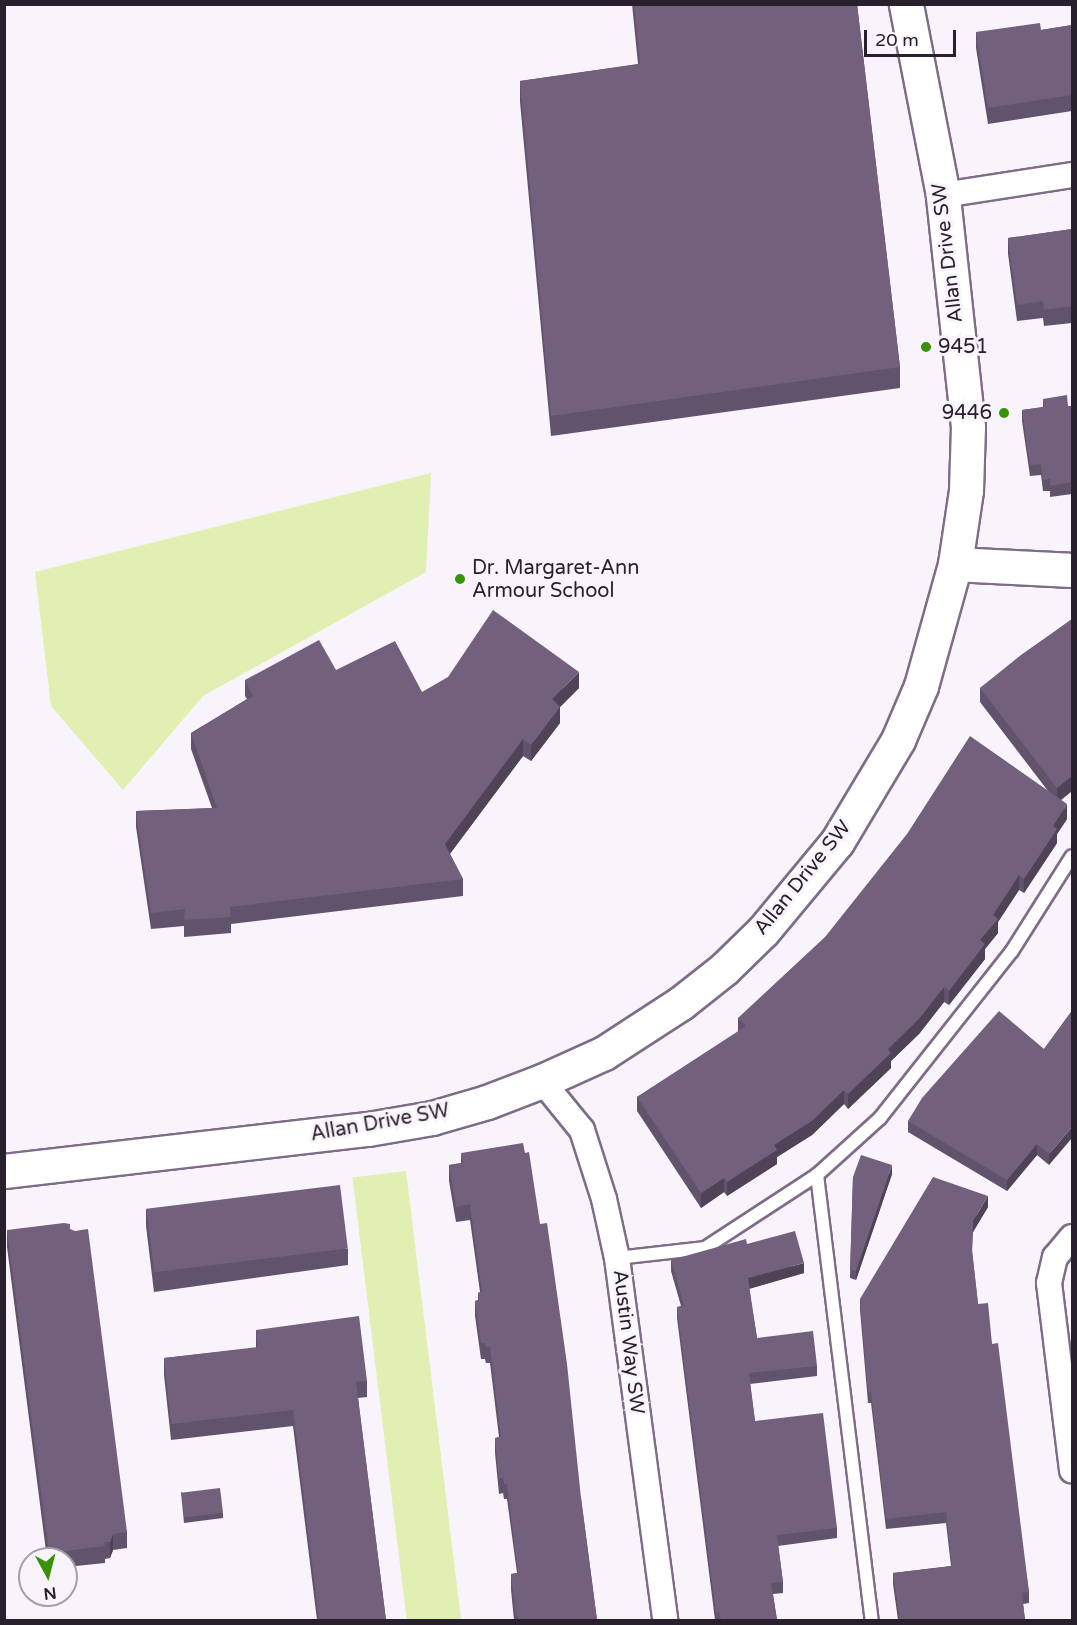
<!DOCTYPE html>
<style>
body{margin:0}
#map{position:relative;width:1077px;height:1625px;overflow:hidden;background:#f9f4fb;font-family:"Varela Round",sans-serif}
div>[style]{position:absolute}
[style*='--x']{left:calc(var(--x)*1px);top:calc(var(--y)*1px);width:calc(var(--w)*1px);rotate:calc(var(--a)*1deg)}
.green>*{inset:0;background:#e1efb3;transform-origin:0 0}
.roads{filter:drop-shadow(2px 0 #7e6c89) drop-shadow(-2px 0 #7e6c89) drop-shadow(0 2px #7e6c89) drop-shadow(0 -2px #7e6c89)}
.lane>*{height:12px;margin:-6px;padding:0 6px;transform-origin:6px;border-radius:6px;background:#fff}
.street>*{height:24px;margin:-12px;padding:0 12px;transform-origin:12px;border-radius:12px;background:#fff}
.secondary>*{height:33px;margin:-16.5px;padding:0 16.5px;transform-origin:16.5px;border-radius:16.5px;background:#fff}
.wall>*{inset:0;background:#62536c}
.shaded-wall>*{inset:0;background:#504358}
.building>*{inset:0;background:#72607d;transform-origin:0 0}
.dots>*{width:16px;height:16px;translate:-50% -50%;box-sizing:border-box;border:3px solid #f9f4fb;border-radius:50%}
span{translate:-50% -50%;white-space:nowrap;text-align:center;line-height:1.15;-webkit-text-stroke:6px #f9f4fb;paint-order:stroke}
.street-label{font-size:20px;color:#28202c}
.poi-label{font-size:20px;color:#28202c}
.left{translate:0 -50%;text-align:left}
.right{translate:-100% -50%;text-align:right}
.frame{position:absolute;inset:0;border:6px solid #28202c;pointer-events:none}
.north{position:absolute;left:18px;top:1547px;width:60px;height:60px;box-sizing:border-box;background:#f9f4fb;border:2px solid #a59fa8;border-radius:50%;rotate:173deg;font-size:16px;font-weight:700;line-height:24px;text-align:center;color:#28202c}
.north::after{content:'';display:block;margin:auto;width:21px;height:27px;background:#379207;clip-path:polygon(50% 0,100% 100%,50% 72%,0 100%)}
.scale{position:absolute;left:864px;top:30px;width:92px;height:27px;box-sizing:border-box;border:3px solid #28202c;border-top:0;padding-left:8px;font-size:18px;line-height:21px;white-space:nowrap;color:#28202c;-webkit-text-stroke:4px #f9f4fb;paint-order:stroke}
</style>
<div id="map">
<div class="green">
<i style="clip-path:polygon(431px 473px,426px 572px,203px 696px,123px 790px,51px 706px,35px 572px)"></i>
<i style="left:406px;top:1171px;width:453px;height:54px;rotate:83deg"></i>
</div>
<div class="roads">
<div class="lane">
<i style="--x:817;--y:1175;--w:448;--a:83"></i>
<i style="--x:617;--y:1258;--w:89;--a:-6.5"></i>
<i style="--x:705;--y:1248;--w:134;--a:-33.1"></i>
<i style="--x:817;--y:1175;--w:85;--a:-42.1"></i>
<i style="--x:880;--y:1118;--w:213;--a:-51.7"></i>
<i style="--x:1012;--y:951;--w:112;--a:-57.7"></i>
</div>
<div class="street">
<i style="--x:943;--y:195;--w:131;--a:-8.8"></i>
<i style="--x:542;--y:1081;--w:63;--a:50.8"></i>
<i style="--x:582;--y:1130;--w:72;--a:72.3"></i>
<i style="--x:604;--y:1199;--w:60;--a:77.6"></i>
<i style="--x:617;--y:1258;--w:365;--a:82.4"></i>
<i style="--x:1072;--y:1237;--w:26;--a:130"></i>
<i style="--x:1055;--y:1257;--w:27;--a:103"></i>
<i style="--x:1049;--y:1283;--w:189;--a:83"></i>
</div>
<div class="secondary">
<i style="--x:955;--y:564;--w:117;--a:2.9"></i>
<i style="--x:4;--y:1171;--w:366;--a:-6.6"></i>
<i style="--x:368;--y:1129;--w:65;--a:-9.8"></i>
<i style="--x:432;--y:1118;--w:57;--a:-16.2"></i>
<i style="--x:487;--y:1102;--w:59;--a:-20.9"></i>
<i style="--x:542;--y:1081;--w:68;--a:-24.3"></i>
<i style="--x:604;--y:1053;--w:92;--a:-33"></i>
<i style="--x:681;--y:1003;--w:55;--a:-38.3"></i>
<i style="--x:724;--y:969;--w:54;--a:-44.3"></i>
<i style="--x:763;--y:931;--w:116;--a:-50.3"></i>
<i style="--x:837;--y:842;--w:119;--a:-59.1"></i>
<i style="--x:898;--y:740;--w:59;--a:-66.9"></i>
<i style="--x:921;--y:686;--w:127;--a:-74.4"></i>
<i style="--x:955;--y:564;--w:75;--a:-81.5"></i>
<i style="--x:966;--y:490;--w:63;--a:-88.2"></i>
<i style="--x:968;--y:427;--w:233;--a:-96.2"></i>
<i style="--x:943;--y:195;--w:195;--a:-101"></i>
</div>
</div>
<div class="wall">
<i style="clip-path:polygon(632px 4px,857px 4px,900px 367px,900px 388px,551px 436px,520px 102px,520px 81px,638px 64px)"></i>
<i style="clip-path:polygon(1072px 25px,1072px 111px,988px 124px,976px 48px,976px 32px,1041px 30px)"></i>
<i style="clip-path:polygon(1072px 229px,1072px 323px,1044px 326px,1043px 318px,1017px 321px,1008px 254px,1008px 238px)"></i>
<i style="clip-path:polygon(1043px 399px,1068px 406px,1072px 406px,1072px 494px,1050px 497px,1050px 491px,1043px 491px,1041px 475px,1030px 476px,1022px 421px,1022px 410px,1043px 407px)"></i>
<i style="clip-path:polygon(1072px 619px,1072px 791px,1061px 800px,1067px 819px,1057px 834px,1057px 843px,1024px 893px,1019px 890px,998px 922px,998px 933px,985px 949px,985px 959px,949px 1005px,944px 1002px,919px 1034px,891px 1061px,891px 1068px,848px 1109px,844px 1104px,812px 1135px,777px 1157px,777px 1164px,727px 1196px,724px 1192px,701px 1208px,637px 1111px,637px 1097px,738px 1032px,738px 1018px,1048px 791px,980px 702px,980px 688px)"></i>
<i style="clip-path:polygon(336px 670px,422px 692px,579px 688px,560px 707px,560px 723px,531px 761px,523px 756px,450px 854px,463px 879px,463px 896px,231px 924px,231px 933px,184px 937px,184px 926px,151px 929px,136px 827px,136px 811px,212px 808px,191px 749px,191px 733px,247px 699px,245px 696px,245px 680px)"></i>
<i style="clip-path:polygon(1071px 1012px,1049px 1165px,1037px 1155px,1007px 1191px,908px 1132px,908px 1121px,1044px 1049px)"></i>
<i style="clip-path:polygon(461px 1153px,581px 1498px,597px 1620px,514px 1620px,511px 1590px,511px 1574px,517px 1573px,507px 1499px,504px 1499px,503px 1493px,499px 1494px,495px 1453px,495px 1438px,499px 1437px,490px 1363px,486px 1363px,485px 1359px,481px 1359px,475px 1316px,475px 1301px,478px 1300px,478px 1293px,480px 1292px,470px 1220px,456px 1222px,449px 1181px,449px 1165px,461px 1163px)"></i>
<i style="clip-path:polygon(892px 1174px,856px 1280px,850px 1278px,853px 1177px)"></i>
<i style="clip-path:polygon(988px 1207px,973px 1232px,972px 1252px,978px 1304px,992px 1344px,1029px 1592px,1029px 1603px,1023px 1604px,1025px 1620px,898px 1620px,893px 1584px,893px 1573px,951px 1566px,946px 1523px,886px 1529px,871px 1403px,868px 1403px,860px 1310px,860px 1299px)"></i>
<i style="clip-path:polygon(146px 1209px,348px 1249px,348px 1265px,154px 1292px,146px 1226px)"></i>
<i style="clip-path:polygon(7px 1230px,127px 1532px,127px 1548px,113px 1550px,110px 1558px,105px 1559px,105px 1563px,66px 1567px,66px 1559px,47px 1559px,7px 1247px)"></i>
<i style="clip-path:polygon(747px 1244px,804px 1273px,749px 1289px,757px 1338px,817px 1366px,817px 1376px,750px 1384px,755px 1421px,837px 1528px,837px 1538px,778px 1546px,783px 1582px,783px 1593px,773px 1594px,777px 1620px,715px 1620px,677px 1318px,677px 1307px,681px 1306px,671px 1271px,671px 1260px)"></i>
<i style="clip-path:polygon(256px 1330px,367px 1381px,367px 1397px,358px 1398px,386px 1620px,317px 1620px,293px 1426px,171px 1440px,164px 1375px,164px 1358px,256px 1348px)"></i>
<i style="clip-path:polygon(181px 1492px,223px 1513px,223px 1518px,184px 1523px)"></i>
</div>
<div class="shaded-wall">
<i style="clip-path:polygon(579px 672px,579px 688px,552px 715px,552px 699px)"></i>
<i style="clip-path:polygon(560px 707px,560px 723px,531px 761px,531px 745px)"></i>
<i style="clip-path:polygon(523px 739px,523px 756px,445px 860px,445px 844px)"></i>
<i style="clip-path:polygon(1072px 776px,1072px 791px,1057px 803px,1057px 788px)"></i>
<i style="clip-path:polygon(1067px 804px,1067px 819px,1057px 834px,1057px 843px,1024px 893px,1024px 879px,1053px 826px)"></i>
<i style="clip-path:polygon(1019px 875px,1019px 890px,998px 922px,998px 933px,985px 949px,985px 959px,949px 1005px,949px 991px,980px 940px,993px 915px)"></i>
<i style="clip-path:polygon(944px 987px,944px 1002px,919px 1034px,891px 1061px,891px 1068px,848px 1109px,848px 1094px)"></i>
<i style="clip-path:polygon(844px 1090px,844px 1104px,812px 1135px,777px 1157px,777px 1164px,727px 1196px,727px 1182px)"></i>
<i style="clip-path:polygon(1072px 1127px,1072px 1138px,1049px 1165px,1049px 1154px)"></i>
<i style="clip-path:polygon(1037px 1144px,1037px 1155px,1007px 1191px,1007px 1180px)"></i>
<i style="clip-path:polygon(892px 1165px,892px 1174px,856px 1280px,856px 1271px)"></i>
<i style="clip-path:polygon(724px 1178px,724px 1192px,701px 1208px,701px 1193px)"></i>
<i style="clip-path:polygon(988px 1196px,988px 1207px,973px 1232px,973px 1221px)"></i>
<i style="clip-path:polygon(804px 1263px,804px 1273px,748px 1289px,748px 1278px)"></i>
<i style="clip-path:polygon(113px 1534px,113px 1550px,110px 1558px,110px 1542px)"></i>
</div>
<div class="building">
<i style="clip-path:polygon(634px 4px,857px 4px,900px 367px,551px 416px,520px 81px,640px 64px)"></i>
<i style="clip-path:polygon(1040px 23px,1041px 30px,1072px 25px,1072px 95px,988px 108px,976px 32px)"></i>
<i style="clip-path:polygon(1072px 229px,1072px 306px,1044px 310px,1043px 301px,1017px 305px,1008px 238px)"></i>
<i style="clip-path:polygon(1067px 395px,1068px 406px,1072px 406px,1072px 482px,1050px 486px,1050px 479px,1043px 480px,1041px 464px,1030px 465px,1022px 410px,1044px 407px,1043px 399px)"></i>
<i style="clip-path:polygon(493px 610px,579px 672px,552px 699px,560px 707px,531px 745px,523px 739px,445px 844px,463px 879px,230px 907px,231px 917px,184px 920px,185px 909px,151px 913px,136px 811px,217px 808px,191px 733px,253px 696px,245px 680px,319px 640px,336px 670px,395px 641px,422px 692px,448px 677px)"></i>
<i style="clip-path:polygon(1072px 619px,1072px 776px,1057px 788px,980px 688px,1021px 655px)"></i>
<i style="clip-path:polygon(970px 736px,1067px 804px,1053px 826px,1057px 829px,1024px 879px,1019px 875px,993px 915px,998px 919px,980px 940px,985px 944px,949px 991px,944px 987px,919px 1019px,888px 1049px,891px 1053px,848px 1094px,844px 1090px,812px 1121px,774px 1145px,777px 1150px,727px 1182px,724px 1178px,701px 1193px,637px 1097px,746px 1026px,738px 1018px,825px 937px,907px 834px)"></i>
<i style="clip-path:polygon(999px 1011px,1044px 1049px,1071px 1012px,1072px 1013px,1072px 1127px,1049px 1154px,1037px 1144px,1007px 1180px,908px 1121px,922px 1098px)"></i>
<i style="clip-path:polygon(523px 1143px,525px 1153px,529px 1152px,540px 1224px,547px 1223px,567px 1364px,581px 1498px,597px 1620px,524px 1620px,524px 1619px,519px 1620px,518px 1616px,516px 1616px,511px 1574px,518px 1573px,507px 1483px,504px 1484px,503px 1478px,499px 1478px,495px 1438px,501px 1437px,490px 1347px,486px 1347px,485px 1343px,481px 1343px,475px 1301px,479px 1300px,478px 1293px,482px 1292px,470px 1204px,456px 1207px,449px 1165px,463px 1163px,461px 1153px)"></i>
<i style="clip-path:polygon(861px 1155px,892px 1165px,856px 1271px,850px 1270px,853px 1177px)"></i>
<i style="clip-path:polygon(933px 1177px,988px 1196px,973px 1221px,972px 1249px,978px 1304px,988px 1303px,992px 1344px,998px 1343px,1029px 1592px,1022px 1593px,1025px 1620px,900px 1620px,893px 1573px,952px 1566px,946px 1512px,886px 1519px,871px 1392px,868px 1393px,860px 1299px)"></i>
<i style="left:340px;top:1185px;width:64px;height:195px;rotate:83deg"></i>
<i style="clip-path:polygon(64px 1223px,70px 1224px,70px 1229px,75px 1231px,88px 1229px,127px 1532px,113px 1534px,110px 1542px,104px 1542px,105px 1546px,49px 1553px,7px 1230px)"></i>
<i style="clip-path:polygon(795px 1231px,804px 1263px,748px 1278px,757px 1338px,813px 1331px,817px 1366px,749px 1373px,755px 1421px,823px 1413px,837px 1528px,777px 1535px,783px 1582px,771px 1583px,777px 1620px,721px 1620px,719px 1612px,716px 1613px,677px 1307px,684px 1306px,671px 1260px,746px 1239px,747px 1244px)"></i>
<i style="clip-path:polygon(359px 1316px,367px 1381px,356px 1382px,386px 1620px,319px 1620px,293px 1410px,171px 1424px,164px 1358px,258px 1347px,256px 1330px)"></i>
<i style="left:220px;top:1488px;width:25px;height:39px;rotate:83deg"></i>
</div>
<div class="dots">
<i style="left:926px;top:347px;background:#379207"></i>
<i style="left:1004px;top:413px;background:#379207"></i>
<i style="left:460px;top:579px;background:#379207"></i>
</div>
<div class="street-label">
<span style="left:948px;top:253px;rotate:-97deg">Allan Drive SW</span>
<span style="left:803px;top:878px;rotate:-51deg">Allan Drive SW</span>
<span style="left:380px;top:1123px;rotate:-10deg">Allan Drive SW</span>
<span style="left:628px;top:1342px;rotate:83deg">Austin Way SW</span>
</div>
<div class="poi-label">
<span class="left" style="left:938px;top:347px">9451</span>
<span class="right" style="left:992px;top:413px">9446</span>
<span class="left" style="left:472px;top:580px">Dr. Margaret-Ann<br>Armour School</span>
</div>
<div class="frame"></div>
<div class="north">N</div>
<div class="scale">20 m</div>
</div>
